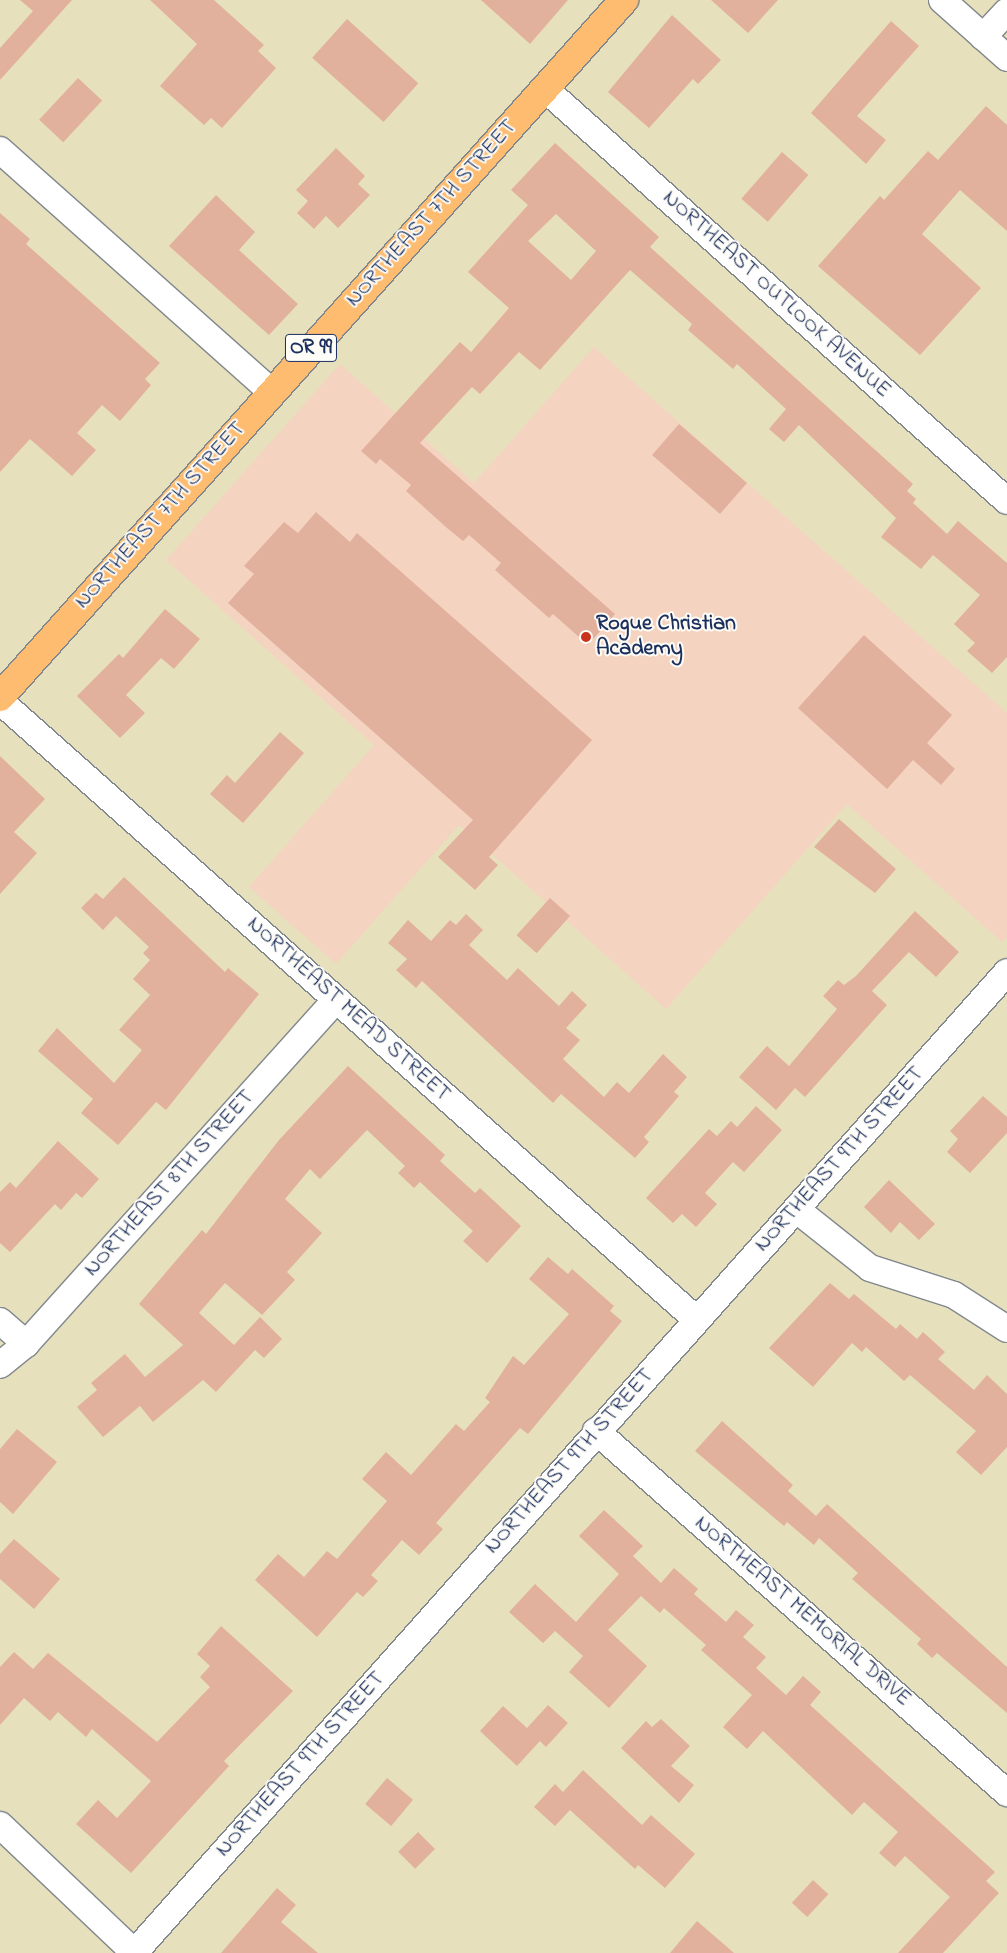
<!DOCTYPE html>
<style>
body{margin:0}
#map{position:relative;width:1007px;height:1953px;overflow:hidden;background:#e7e0bc;font-family:"Indie Flower",sans-serif}
div>[style]{position:absolute}
[style*='--x']{left:calc(var(--x)*1px);top:calc(var(--y)*1px);width:calc(var(--w)*1px);rotate:calc(var(--a)*1deg)}
.built>*{inset:0;background:#f4d3c0}
.building>*{inset:0;background:#e2b19d;transform-origin:0 0}
.roads{filter:drop-shadow(1px 0 #81888d) drop-shadow(-1px 0 #81888d) drop-shadow(0 1px #81888d) drop-shadow(0 -1px #81888d)}
.minor>*{height:26px;margin:-13px;padding:0 13px;transform-origin:13px;border-radius:13px;background:#fff}
.highway>*{height:28px;margin:-14px;padding:0 14px;transform-origin:14px;border-radius:14px;background:#febc70}
.dots>*{width:14px;height:14px;translate:-50% -50%;box-sizing:border-box;border:2px solid #fdfcf7;border-radius:50%}
span{translate:-50% -50%;white-space:nowrap;text-align:center;line-height:1.15;-webkit-text-stroke:4px #fdfcf7;paint-order:stroke}
.shield-label span{padding:1px 4px;background:#fdfcf7;border:1px solid;border-radius:4px;-webkit-text-stroke-width:0}
.shield-label{font-size:21px;color:#1b2f5e;font-weight:700}
.street-label{font-size:22px;color:#1b2f5e}
.poi-label{font-size:22px;color:#1b2f5e;font-weight:700}
.left{translate:0 -50%;text-align:left}
</style>
<div id="map">
<div class="built">
<i style="clip-path:polygon(594px 347px,1007px 713px,1007px 937px,1002px 942px,847px 804px,666px 1009px,459px 825px,336px 964px,249px 887px,374px 745px,166px 560px,340px 364px,474px 483px)"></i>
</div>
<div class="building">
<i style="clip-path:polygon(20px 0,72px 0,0 80px,0 48px,33px 11px)"></i>
<i style="clip-path:polygon(150px 0,214px 0,264px 45px,258px 51px,276px 68px,222px 128px,211px 118px,204px 125px,160px 86px,197px 44px)"></i>
<i style="clip-path:polygon(481px 0,568px 0,530px 44px)"></i>
<i style="clip-path:polygon(711px 0,778px 0,748px 33px)"></i>
<i style="clip-path:polygon(672px 15px,721px 60px,698px 84px,693px 79px,649px 128px,608px 92px)"></i>
<i style="left:347px;top:19px;width:96px;height:52px;rotate:42deg"></i>
<i style="clip-path:polygon(891px 21px,919px 46px,857px 116px,886px 140px,866px 164px,811px 113px)"></i>
<i style="left:78px;top:78px;width:33px;height:57px;rotate:43deg"></i>
<i style="clip-path:polygon(986px 106px,1007px 125px,1007px 231px,960px 190px,922px 234px,981px 288px,920px 355px,818px 266px,880px 196px,884px 200px,928px 151px,938px 160px)"></i>
<i style="clip-path:polygon(evenodd,555px 143px,659px 237px,650px 247px,913px 484px,907px 491px,916px 499px,913px 503px,947px 534px,958px 521px,1007px 563px,1007px 657px,992px 673px,967px 651px,975px 643px,954px 624px,980px 595px,933px 555px,921px 569px,881px 537px,896px 518px,799px 425px,784px 442px,769px 429px,786px 409px,737px 364px,733px 369px,688px 330px,692px 324px,630px 270px,540px 370px,519px 352px,480px 394px,472px 387px,420px 443px,615px 614px,588px 645px,553px 614px,549px 618px,495px 570px,501px 563px,469px 535px,463px 541px,447px 528px,406px 491px,411px 485px,380px 459px,376px 464px,361px 451px,460px 342px,471px 352px,509px 308px,468px 272px,528px 205px,511px 190px,555px 143px,556px 214px,596px 251px,571px 280px,528px 241px,556px 214px)"></i>
<i style="clip-path:polygon(336px 148px,365px 176px,358px 184px,370px 195px,338px 228px,326px 216px,314px 229px,297px 213px,308px 201px,296px 190px)"></i>
<i style="left:782px;top:152px;width:35px;height:62px;rotate:41deg"></i>
<i style="clip-path:polygon(216px 195px,255px 232px,239px 250px,298px 304px,269px 335px,169px 246px)"></i>
<i style="clip-path:polygon(0 213px,30px 239px,26px 244px,160px 363px,145px 379px,151px 385px,120px 421px,102px 405px,77px 433px,96px 450px,72px 476px,30px 439px,0 472px)"></i>
<i style="left:679px;top:424px;width:90px;height:41px;rotate:41deg"></i>
<i style="clip-path:polygon(316px 512px,350px 542px,357px 533px,592px 740px,489px 857px,498px 865px,475px 890px,438px 857px,473px 820px,228px 603px,254px 574px,244px 566px,284px 522px,298px 533px)"></i>
<i style="clip-path:polygon(165px 609px,200px 639px,174px 669px,161px 658px,126px 695px,145px 713px,120px 738px,77px 696px,119px 654px,123px 658px)"></i>
<i style="clip-path:polygon(864px 635px,952px 715px,927px 743px,955px 769px,941px 785px,913px 760px,887px 789px,798px 708px)"></i>
<i style="clip-path:polygon(280px 732px,304px 753px,243px 823px,210px 794px,227px 775px,235px 783px)"></i>
<i style="clip-path:polygon(0 756px,45px 799px,14px 832px,37px 853px,0 894px)"></i>
<i style="clip-path:polygon(839px 819px,896px 869px,875px 893px,814px 847px)"></i>
<i style="clip-path:polygon(124px 877px,225px 972px,228px 968px,259px 994px,166px 1110px,156px 1102px,118px 1145px,81px 1113px,93px 1099px,38px 1051px,57px 1028px,114px 1083px,142px 1050px,119px 1030px,150px 995px,133px 979px,150px 960px,143px 953px,149px 947px,116px 916px,103px 930px,81px 908px,96px 893px,103px 899px)"></i>
<i style="left:550px;top:898px;width:27px;height:50px;rotate:42deg"></i>
<i style="clip-path:polygon(915px 911px,959px 952px,936px 977px,909px 952px,872px 991px,887px 1005px,805px 1097px,795px 1088px,776px 1110px,739px 1077px,767px 1046px,789px 1066px,837px 1009px,823px 996px,838px 980px,844px 985px,856px 976px)"></i>
<i style="clip-path:polygon(466px 914px,483px 930px,469px 945px,507px 980px,518px 968px,559px 1006px,572px 991px,587px 1005px,566px 1028px,580px 1040px,563px 1059px,604px 1097px,617px 1082px,629px 1093px,663px 1054px,687px 1077px,674px 1092px,679px 1096px,644px 1137px,649px 1142px,635px 1158px,561px 1094px,553px 1103px,422px 981px,416px 988px,396px 970px,407px 959px,388px 943px,408px 920px,431px 941px,450px 920px,456px 925px)"></i>
<i style="clip-path:polygon(348px 1066px,445px 1155px,440px 1161px,475px 1193px,480px 1188px,521px 1226px,487px 1263px,463px 1241px,473px 1231px,420px 1182px,414px 1188px,398px 1173px,405px 1166px,367px 1130px,320px 1179px,310px 1169px,285px 1199px,322px 1233px,287px 1272px,295px 1280px,262px 1315px,225px 1283px,199px 1313px,234px 1345px,260px 1317px,282px 1339px,264px 1358px,255px 1350px,216px 1392px,203px 1380px,153px 1422px,140px 1406px,103px 1437px,77px 1407px,97px 1390px,91px 1383px,125px 1354px,145px 1377px,183px 1345px,139px 1304px,202px 1230px,206px 1234px,279px 1140px)"></i>
<i style="clip-path:polygon(983px 1096px,1007px 1117px,1007px 1133px,970px 1173px,947px 1152px,958px 1139px,950px 1131px)"></i>
<i style="clip-path:polygon(756px 1106px,782px 1130px,744px 1172px,733px 1162px,705px 1193px,717px 1204px,696px 1227px,682px 1214px,673px 1223px,646px 1198px,709px 1129px,717px 1136px,731px 1121px,737px 1127px)"></i>
<i style="clip-path:polygon(58px 1141px,99px 1179px,82px 1198px,76px 1193px,61px 1210px,55px 1204px,10px 1252px,0 1243px,0 1192px,10px 1182px,16px 1188px)"></i>
<i style="clip-path:polygon(889px 1180px,935px 1224px,919px 1240px,900px 1222px,891px 1233px,864px 1207px)"></i>
<i style="clip-path:polygon(548px 1257px,568px 1274px,572px 1269px,614px 1306px,610px 1311px,622px 1321px,528px 1434px,520px 1428px,436px 1523px,443px 1529px,419px 1555px,402px 1540px,371px 1575px,378px 1581px,363px 1597px,357px 1592px,317px 1637px,255px 1580px,278px 1554px,304px 1577px,327px 1551px,337px 1559px,387px 1501px,362px 1479px,386px 1452px,411px 1475px,456px 1424px,464px 1431px,490px 1402px,485px 1398px,513px 1356px,524px 1365px,569px 1314px,529px 1279px)"></i>
<i style="clip-path:polygon(830px 1283px,849px 1299px,854px 1294px,896px 1329px,900px 1324px,917px 1339px,923px 1332px,945px 1352px,938px 1359px,974px 1390px,987px 1375px,1007px 1394px,1007px 1447px,981px 1475px,956px 1452px,976px 1431px,910px 1375px,904px 1381px,866px 1347px,862px 1352px,852px 1343px,813px 1387px,769px 1348px)"></i>
<i style="clip-path:polygon(722px 1421px,793px 1485px,788px 1491px,816px 1516px,827px 1504px,1007px 1667px,1007px 1713px,937px 1653px,932px 1658px,917px 1644px,921px 1639px,852px 1579px,858px 1573px,819px 1538px,814px 1545px,787px 1522px,784px 1526px,695px 1451px)"></i>
<i style="clip-path:polygon(17px 1429px,57px 1462px,13px 1514px,0 1502px,0 1449px)"></i>
<i style="clip-path:polygon(604px 1510px,643px 1546px,633px 1556px,661px 1583px,674px 1568px,698px 1589px,694px 1594px,726px 1622px,736px 1610px,754px 1625px,743px 1637px,766px 1657px,756px 1668px,786px 1695px,803px 1676px,821px 1692px,810px 1705px,995px 1872px,986px 1881px,999px 1893px,943px 1953px,898px 1953px,950px 1897px,905px 1856px,895px 1867px,879px 1853px,898px 1832px,864px 1802px,852px 1815px,763px 1731px,747px 1749px,723px 1727px,752px 1695px,701px 1650px,706px 1645px,664px 1608px,660px 1613px,641px 1596px,608px 1630px,647px 1666px,609px 1708px,569px 1672px,583px 1656px,555px 1631px,543px 1643px,509px 1612px,535px 1584px,576px 1622px,619px 1574px,579px 1536px)"></i>
<i style="clip-path:polygon(14px 1539px,60px 1579px,34px 1609px,0 1579px,0 1554px)"></i>
<i style="clip-path:polygon(221px 1626px,293px 1691px,224px 1761px,229px 1766px,131px 1873px,76px 1824px,98px 1800px,117px 1818px,151px 1781px,92px 1729px,86px 1737px,58px 1712px,50px 1721px,24px 1698px,0 1725px,0 1667px,14px 1652px,33px 1669px,48px 1653px,157px 1742px,210px 1687px,200px 1677px,210px 1666px,197px 1654px)"></i>
<i style="clip-path:polygon(548px 1705px,568px 1723px,546px 1747px,540px 1741px,517px 1766px,480px 1731px,503px 1706px,527px 1728px)"></i>
<i style="clip-path:polygon(661px 1719px,690px 1746px,671px 1766px,694px 1785px,679px 1803px,621px 1748px,646px 1721px,652px 1727px)"></i>
<i style="clip-path:polygon(583px 1770px,642px 1825px,651px 1815px,695px 1854px,665px 1888px,638px 1865px,635px 1869px,570px 1810px,555px 1826px,534px 1807px,555px 1784px,563px 1792px)"></i>
<i style="left:387px;top:1778px;width:34px;height:34px;rotate:40deg"></i>
<i style="left:418px;top:1832px;width:24px;height:28px;rotate:45deg"></i>
<i style="left:813px;top:1880px;width:21px;height:31px;rotate:43deg"></i>
<i style="clip-path:polygon(277px 1888px,296px 1905px,281px 1922px,318px 1953px,221px 1953px)"></i>
<i style="clip-path:polygon(697px 1921px,734px 1953px,670px 1953px)"></i>
</div>
<div class="roads">
<div class="minor">
<i style="--x:942;--y:0;--w:87;--a:41.7"></i>
<i style="--x:983;--y:37;--w:35;--a:-47"></i>
<i style="--x:544;--y:88;--w:620;--a:41.73"></i>
<i style="--x:0;--y:150;--w:364;--a:41.7"></i>
<i style="--x:0;--y:701;--w:932;--a:41.61"></i>
<i style="--x:797;--y:1210;--w:93;--a:38.5"></i>
<i style="--x:870;--y:1268;--w:88;--a:17.8"></i>
<i style="--x:954;--y:1295;--w:63;--a:32.7"></i>
<i style="--x:0;--y:1321;--w:35;--a:41"></i>
<i style="--x:0;--y:1365;--w:33;--a:-39"></i>
<i style="--x:26;--y:1344;--w:463;--a:-48"></i>
<i style="--x:596;--y:1431;--w:548;--a:41.37"></i>
<i style="--x:0;--y:1825;--w:186;--a:43.5"></i>
<i style="--x:134;--y:1953;--w:1313;--a:-48.33"></i>
</div>
<div class="highway">
<i style="--x:0;--y:697;--w:936;--a:-48.16"></i>
</div>
</div>
<div class="dots">
<i style="left:586px;top:637px;background:#c8321e"></i>
</div>
<div class="shield-label">
<span style="left:311px;top:348px">OR 99</span>
</div>
<div class="street-label">
<span style="left:432px;top:214px;rotate:-48deg">NORTHEAST 7TH STREET</span>
<span style="left:776px;top:295px;rotate:42deg">NORTHEAST OUTLOOK AVENUE</span>
<span style="left:161px;top:516px;rotate:-48deg">NORTHEAST 7TH STREET</span>
<span style="left:348px;top:1010px;rotate:42deg">NORTHEAST MEAD STREET</span>
<span style="left:840px;top:1160px;rotate:-48deg">NORTHEAST 9TH STREET</span>
<span style="left:170px;top:1184px;rotate:-48deg">NORTHEAST 8TH STREET</span>
<span style="left:570px;top:1462px;rotate:-48deg">NORTHEAST 9TH STREET</span>
<span style="left:802px;top:1612px;rotate:41deg">NORTHEAST MEMORIAL DRIVE</span>
<span style="left:301px;top:1765px;rotate:-48deg">NORTHEAST 9TH STREET</span>
</div>
<div class="poi-label">
<span class="left" style="left:596px;top:637px">Rogue Christian<br>Academy</span>
</div>
</div>
